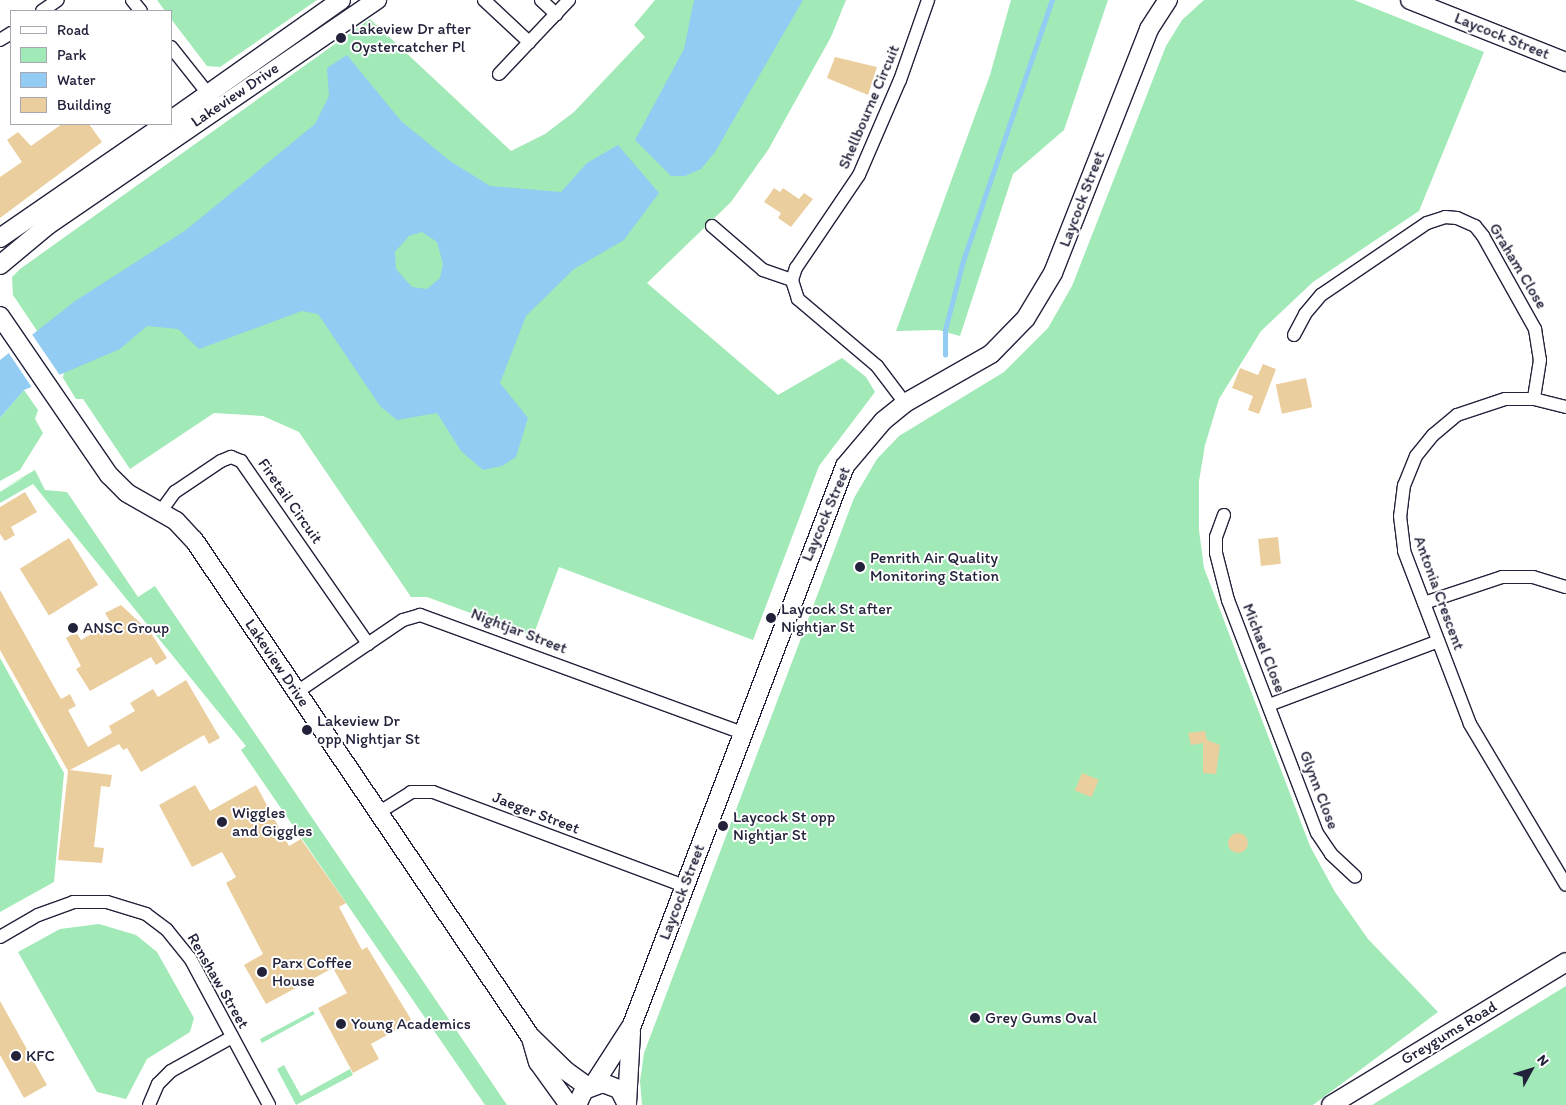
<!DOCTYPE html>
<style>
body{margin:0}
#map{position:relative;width:1566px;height:1105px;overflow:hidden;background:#fff;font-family:Itim,sans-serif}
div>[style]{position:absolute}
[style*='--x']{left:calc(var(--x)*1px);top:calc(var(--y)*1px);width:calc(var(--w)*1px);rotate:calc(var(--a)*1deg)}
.green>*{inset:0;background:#a1e9b6}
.water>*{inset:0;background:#92ccf2}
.pier>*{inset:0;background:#fff}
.stream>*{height:4.5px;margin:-2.25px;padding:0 2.25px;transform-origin:2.25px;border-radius:2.25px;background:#92ccf2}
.building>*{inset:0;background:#ebce9e;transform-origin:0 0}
.round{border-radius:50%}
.roads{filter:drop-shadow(1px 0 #22223b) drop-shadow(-1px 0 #22223b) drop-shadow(0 1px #22223b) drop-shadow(0 -1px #22223b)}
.street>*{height:12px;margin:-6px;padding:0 6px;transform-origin:6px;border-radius:6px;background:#fff}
.secondary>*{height:18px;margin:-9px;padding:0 9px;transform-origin:9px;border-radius:9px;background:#fff}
.dots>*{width:14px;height:14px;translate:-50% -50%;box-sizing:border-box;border:2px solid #fff;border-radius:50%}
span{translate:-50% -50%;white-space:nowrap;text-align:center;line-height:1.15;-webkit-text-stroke:4px #fff;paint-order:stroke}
.poi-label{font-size:16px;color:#22223b}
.left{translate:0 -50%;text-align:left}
.street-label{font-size:16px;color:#22223b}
.legend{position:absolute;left:10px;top:10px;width:162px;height:115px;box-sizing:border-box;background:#fff;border:1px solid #a7a7b1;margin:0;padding:6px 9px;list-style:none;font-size:15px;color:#22223b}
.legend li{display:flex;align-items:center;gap:10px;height:25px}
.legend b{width:25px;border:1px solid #a7a7b1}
.north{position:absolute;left:1506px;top:1045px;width:50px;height:50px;-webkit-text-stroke:4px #fff;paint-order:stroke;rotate:51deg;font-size:14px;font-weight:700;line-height:20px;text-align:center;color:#22223b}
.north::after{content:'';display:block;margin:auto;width:18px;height:22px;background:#22223b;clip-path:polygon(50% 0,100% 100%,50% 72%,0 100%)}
</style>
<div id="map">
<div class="green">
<i style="clip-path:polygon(157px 0,317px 0,220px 67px,207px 66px,171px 19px,171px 11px,165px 11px)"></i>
<i style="clip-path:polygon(655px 0,846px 0,831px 37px,768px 150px,731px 202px,647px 283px,778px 395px,842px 358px,866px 377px,875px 392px,819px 466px,753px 640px,559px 567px,533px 636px,427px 597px,411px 597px,299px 432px,263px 416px,214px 413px,130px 469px,83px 399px,76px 399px,63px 378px,64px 371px,13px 295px,12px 277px,20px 269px,370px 19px,511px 151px,545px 134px,574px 112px,645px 37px,634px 25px)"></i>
<i style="clip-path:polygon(1011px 0,1108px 0,1064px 130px,1013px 174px,960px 336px,938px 330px,896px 331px,990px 75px)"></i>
<i style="clip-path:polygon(1204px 0,1354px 0,1484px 52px,1419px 211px,1313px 282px,1261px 331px,1219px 399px,1205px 445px,1199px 481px,1199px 530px,1204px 568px,1310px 846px,1335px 892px,1368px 939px,1438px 1012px,1313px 1105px,642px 1105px,640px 1081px,644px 1053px,854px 498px,877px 459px,899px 436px,1004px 372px,1048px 328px,1072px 286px,1166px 46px,1182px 20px)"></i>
<i style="clip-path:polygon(24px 390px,38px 410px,35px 419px,43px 433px,20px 470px,0 481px,0 418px)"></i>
<i style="clip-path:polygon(35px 470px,45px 490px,67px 492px,138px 597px,155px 586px,507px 1105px,485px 1105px,241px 750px,246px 746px,33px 484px,0 503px,0 492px,26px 476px,0 490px)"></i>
<i style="clip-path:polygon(0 658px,64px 773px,54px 882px,0 912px)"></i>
<i style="clip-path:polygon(99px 924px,136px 935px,157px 952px,194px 1018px,190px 1032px,147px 1059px,126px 1099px,97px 1092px,18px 952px,60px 929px)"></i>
<i style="clip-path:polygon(1566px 986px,1566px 1105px,1372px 1105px)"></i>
<i style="clip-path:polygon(313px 1011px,315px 1014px,262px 1043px,260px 1039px)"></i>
<i style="clip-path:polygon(284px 1065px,301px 1096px,350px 1069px,353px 1075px,296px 1105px,277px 1069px)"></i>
</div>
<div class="water">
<i style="clip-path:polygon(694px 0,803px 0,715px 152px,701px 169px,685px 176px,671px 176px,635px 140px,684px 49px)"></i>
<i style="clip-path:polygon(evenodd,347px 55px,401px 121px,450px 161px,490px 186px,561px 192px,587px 163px,618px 145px,659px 193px,624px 240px,574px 269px,526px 316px,500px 383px,528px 418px,516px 457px,502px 466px,483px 470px,461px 451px,437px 413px,397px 420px,380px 406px,318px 314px,302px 311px,199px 349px,178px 329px,147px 326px,120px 349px,24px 390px,0 418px,0 360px,75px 301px,186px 230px,315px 124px,329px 96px,327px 68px,347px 55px,422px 232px,437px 242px,443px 264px,440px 278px,427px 289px,412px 287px,396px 269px,395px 252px,409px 236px,422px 232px)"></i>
</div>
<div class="pier">
<i style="clip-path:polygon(31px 333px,61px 377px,33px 389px,8px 352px)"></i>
</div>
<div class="stream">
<i style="--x:945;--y:355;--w:25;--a:-90"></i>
<i style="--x:945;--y:330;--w:71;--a:-75.4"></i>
<i style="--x:963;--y:261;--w:276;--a:-71.2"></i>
</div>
<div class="building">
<i style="clip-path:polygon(835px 57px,877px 67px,868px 95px,827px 78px)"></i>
<i style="clip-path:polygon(62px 124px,89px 124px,102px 142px,0 218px,0 177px,22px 162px,7px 140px,18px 132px,31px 146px)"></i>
<i style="clip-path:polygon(774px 188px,780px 192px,783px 188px,799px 199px,804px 193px,813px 199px,791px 227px,778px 218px,781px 213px,764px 202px)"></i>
<i style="clip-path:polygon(1263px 364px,1276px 369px,1259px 414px,1248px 410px,1253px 396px,1232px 388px,1240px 368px,1258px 375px)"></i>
<i style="left:1306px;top:378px;width:30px;height:31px;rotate:78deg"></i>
<i style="clip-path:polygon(25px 492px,37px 512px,11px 527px,15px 535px,5px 541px,0 534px,0 507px)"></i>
<i style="left:1278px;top:537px;width:27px;height:20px;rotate:84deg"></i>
<i style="left:69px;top:538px;width:55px;height:58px;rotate:58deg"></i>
<i style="clip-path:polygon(0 590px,61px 699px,70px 694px,76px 706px,68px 710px,88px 747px,112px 733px,109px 726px,135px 711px,130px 703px,153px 689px,158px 697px,186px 680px,220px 738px,209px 744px,204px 735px,141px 772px,127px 748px,123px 750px,119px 744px,70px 770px,112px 775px,110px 787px,101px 786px,94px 847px,104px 848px,102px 863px,58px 860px,68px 771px,0 650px)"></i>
<i style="clip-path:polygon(121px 605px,151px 633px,167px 658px,156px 665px,151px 657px,90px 691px,76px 669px,81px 666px,66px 638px,76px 632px,81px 640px,111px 623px,105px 613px)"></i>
<i style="clip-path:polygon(1205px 731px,1207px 740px,1220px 745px,1216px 774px,1203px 773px,1203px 743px,1191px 745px,1188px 733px)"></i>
<i style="left:1082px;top:773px;width:18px;height:19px;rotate:22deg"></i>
<i style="clip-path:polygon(195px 785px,210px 811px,256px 785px,289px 846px,301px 839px,346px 903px,339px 907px,362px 950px,367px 947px,412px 1021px,371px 1044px,379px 1059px,353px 1073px,318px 1008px,347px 993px,333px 968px,266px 1004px,244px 965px,263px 954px,226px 883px,236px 877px,222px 852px,192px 867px,159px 805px)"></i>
<i class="round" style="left:1228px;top:833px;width:20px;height:20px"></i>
<i style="clip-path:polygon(0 1001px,47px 1085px,24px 1098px,0 1055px)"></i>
</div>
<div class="roads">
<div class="street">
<i style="--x:132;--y:0;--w:14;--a:51"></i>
<i style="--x:484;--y:0;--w:62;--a:43"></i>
<i style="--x:541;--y:0;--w:21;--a:43"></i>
<i style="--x:42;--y:11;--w:19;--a:-35"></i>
<i style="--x:0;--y:40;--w:13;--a:-32"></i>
<i style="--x:171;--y:47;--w:68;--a:51.6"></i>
<i style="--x:499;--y:74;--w:102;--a:-46.6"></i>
<i style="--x:712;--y:226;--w:67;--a:40.8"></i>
<i style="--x:763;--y:270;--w:31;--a:19"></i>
<i style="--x:1294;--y:335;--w:24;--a:-62"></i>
<i style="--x:1305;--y:314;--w:25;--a:-50"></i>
<i style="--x:1321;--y:295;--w:128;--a:-34.2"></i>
<i style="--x:1427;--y:223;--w:19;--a:-18"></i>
<i style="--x:1445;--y:217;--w:12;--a:5"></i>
<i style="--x:1457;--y:218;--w:20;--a:24"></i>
<i style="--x:1475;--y:226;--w:13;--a:51"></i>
<i style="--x:1483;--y:236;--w:107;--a:60.8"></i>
<i style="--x:1535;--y:329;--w:31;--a:81"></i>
<i style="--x:1540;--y:360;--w:39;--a:99"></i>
<i style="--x:905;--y:403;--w:46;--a:-127.1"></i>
<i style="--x:877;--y:366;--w:104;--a:-139.7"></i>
<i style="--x:798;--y:299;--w:20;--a:-108"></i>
<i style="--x:792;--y:280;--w:13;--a:-72"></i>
<i style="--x:796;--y:268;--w:112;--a:-55.9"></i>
<i style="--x:859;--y:175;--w:103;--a:-66.7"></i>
<i style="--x:900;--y:80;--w:85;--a:-70.7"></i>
<i style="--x:1566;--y:407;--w:33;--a:-166"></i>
<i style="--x:1534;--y:399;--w:29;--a:180"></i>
<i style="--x:1505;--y:399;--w:51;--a:161.6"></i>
<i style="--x:1457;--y:415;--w:31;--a:140"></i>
<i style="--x:1433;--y:435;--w:27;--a:129"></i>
<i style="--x:1416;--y:456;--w:31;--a:112"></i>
<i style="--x:1404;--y:485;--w:31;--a:97"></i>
<i style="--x:1400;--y:516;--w:35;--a:83"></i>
<i style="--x:1404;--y:551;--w:185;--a:69.1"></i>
<i style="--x:1470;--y:724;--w:187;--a:59.2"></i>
<i style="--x:161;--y:511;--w:24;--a:-54"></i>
<i style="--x:175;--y:492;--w:55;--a:-34"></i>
<i style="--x:221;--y:461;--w:11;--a:-22"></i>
<i style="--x:231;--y:457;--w:11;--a:22"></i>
<i style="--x:241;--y:461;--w:223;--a:55.2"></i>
<i style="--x:1224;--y:515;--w:23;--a:110"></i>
<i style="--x:1216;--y:537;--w:16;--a:90"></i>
<i style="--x:1216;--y:553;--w:49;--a:75.7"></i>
<i style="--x:1228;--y:600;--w:249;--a:69.1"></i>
<i style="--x:1317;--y:833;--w:25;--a:56"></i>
<i style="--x:1331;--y:854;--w:33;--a:43"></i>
<i style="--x:1424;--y:603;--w:82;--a:-18.4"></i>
<i style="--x:1502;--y:577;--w:31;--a:0"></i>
<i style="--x:1533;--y:577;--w:34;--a:17"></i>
<i style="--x:297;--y:692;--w:128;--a:-34.2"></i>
<i style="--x:403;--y:620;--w:18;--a:-16"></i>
<i style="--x:420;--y:615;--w:343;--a:20.1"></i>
<i style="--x:1269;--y:705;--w:181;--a:-20.7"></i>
<i style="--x:378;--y:813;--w:39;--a:-32"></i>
<i style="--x:411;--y:792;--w:22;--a:0"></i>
<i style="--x:433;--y:792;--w:268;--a:20.5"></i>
<i style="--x:0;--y:937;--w:44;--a:-30.1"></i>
<i style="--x:38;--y:915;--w:37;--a:-20"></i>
<i style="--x:73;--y:902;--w:34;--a:0"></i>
<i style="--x:107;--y:902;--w:41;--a:17.1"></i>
<i style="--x:146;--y:914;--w:26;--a:37"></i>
<i style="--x:167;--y:930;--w:36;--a:51"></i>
<i style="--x:190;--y:958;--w:167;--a:61.7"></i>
<i style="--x:149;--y:1105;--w:23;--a:-67"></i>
<i style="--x:158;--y:1084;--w:18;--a:-45"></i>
<i style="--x:171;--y:1071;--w:70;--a:-29.1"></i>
</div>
<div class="secondary">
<i style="--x:1410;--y:0;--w:168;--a:21.7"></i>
<i style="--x:171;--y:120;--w:208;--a:-35.2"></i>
<i style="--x:0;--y:238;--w:201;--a:-34.6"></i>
<i style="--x:0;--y:265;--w:62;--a:-39.8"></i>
<i style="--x:48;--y:225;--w:399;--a:-34.4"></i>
<i style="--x:0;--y:316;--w:193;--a:55.6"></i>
<i style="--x:109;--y:475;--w:25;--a:45"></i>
<i style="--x:127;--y:493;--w:56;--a:29.7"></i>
<i style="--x:176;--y:521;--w:26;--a:47"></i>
<i style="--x:194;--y:540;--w:599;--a:55.89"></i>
<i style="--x:530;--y:1036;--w:50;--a:44.2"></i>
<i style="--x:566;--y:1071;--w:27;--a:36"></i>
<i style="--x:531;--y:1038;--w:25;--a:74"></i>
<i style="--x:538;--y:1062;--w:53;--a:54.2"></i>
<i style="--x:594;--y:1084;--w:70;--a:-57.2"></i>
<i style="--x:632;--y:1025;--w:598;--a:-69.14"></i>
<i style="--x:845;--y:466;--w:59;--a:-49.8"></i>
<i style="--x:883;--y:421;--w:28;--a:-39"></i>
<i style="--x:905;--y:403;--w:99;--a:-29.7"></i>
<i style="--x:991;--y:354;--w:50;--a:-45.8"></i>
<i style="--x:1026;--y:318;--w:52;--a:-59"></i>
<i style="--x:1053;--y:273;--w:262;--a:-68.5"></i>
<i style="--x:1149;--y:29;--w:35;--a:-57"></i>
<i style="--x:627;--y:1104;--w:72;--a:-86.8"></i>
<i style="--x:577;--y:1105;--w:17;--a:-65"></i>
<i style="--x:584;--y:1090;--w:20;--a:-20"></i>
<i style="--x:603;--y:1083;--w:17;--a:21"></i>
<i style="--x:619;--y:1089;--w:18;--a:63"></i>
<i style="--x:1331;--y:1105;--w:275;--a:-31.3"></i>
</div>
</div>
<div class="dots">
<i style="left:341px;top:38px;background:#22223b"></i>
<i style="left:860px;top:567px;background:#22223b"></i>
<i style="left:771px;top:618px;background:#22223b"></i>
<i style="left:73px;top:628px;background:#22223b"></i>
<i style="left:307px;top:730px;background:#22223b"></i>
<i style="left:222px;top:822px;background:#22223b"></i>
<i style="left:723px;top:826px;background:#22223b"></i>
<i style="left:262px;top:972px;background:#22223b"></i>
<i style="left:975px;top:1018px;background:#22223b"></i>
<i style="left:341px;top:1024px;background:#22223b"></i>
<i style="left:16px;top:1056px;background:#22223b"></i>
</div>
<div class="poi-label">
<span class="left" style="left:351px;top:38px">Lakeview Dr after<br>Oystercatcher Pl</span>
<span class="left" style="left:870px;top:567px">Penrith Air Quality<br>Monitoring Station</span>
<span class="left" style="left:781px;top:618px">Laycock St after<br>Nightjar St</span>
<span class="left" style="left:83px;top:628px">ANSC Group</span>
<span class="left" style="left:317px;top:730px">Lakeview Dr<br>opp Nightjar St</span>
<span class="left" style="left:232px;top:822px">Wiggles<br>and Giggles</span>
<span class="left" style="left:733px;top:826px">Laycock St opp<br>Nightjar St</span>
<span class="left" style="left:272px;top:972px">Parx Coffee<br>House</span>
<span class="left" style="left:985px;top:1018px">Grey Gums Oval</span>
<span class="left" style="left:351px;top:1024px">Young Academics</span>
<span class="left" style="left:26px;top:1056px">KFC</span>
</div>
<div class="street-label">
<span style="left:1502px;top:36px;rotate:22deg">Laycock Street</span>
<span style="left:235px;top:95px;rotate:-34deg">Lakeview Drive</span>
<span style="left:869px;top:107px;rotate:-67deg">Shellbourne Circuit</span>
<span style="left:1082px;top:199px;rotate:-69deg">Laycock Street</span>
<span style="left:1518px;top:266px;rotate:59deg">Graham Close</span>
<span style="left:290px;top:501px;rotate:55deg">Firetail Circuit</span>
<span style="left:826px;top:514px;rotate:-67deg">Laycock Street</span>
<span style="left:1439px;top:593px;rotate:70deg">Antonia Crescent</span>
<span style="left:519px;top:631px;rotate:21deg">Nightjar Street</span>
<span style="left:1264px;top:648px;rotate:69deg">Michael Close</span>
<span style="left:277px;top:663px;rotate:56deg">Lakeview Drive</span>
<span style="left:1319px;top:790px;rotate:69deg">Glynn Close</span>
<span style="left:536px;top:813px;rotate:21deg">Jaeger Street</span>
<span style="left:682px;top:892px;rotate:-69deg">Laycock Street</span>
<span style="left:218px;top:981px;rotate:60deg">Renshaw Street</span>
<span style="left:1449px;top:1033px;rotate:-31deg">Greygums Road</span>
</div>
<ul class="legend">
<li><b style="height:6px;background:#fff"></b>Road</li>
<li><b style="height:14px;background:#a1e9b6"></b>Park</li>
<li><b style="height:14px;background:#92ccf2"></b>Water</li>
<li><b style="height:14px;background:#ebce9e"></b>Building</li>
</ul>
<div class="north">N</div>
</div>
